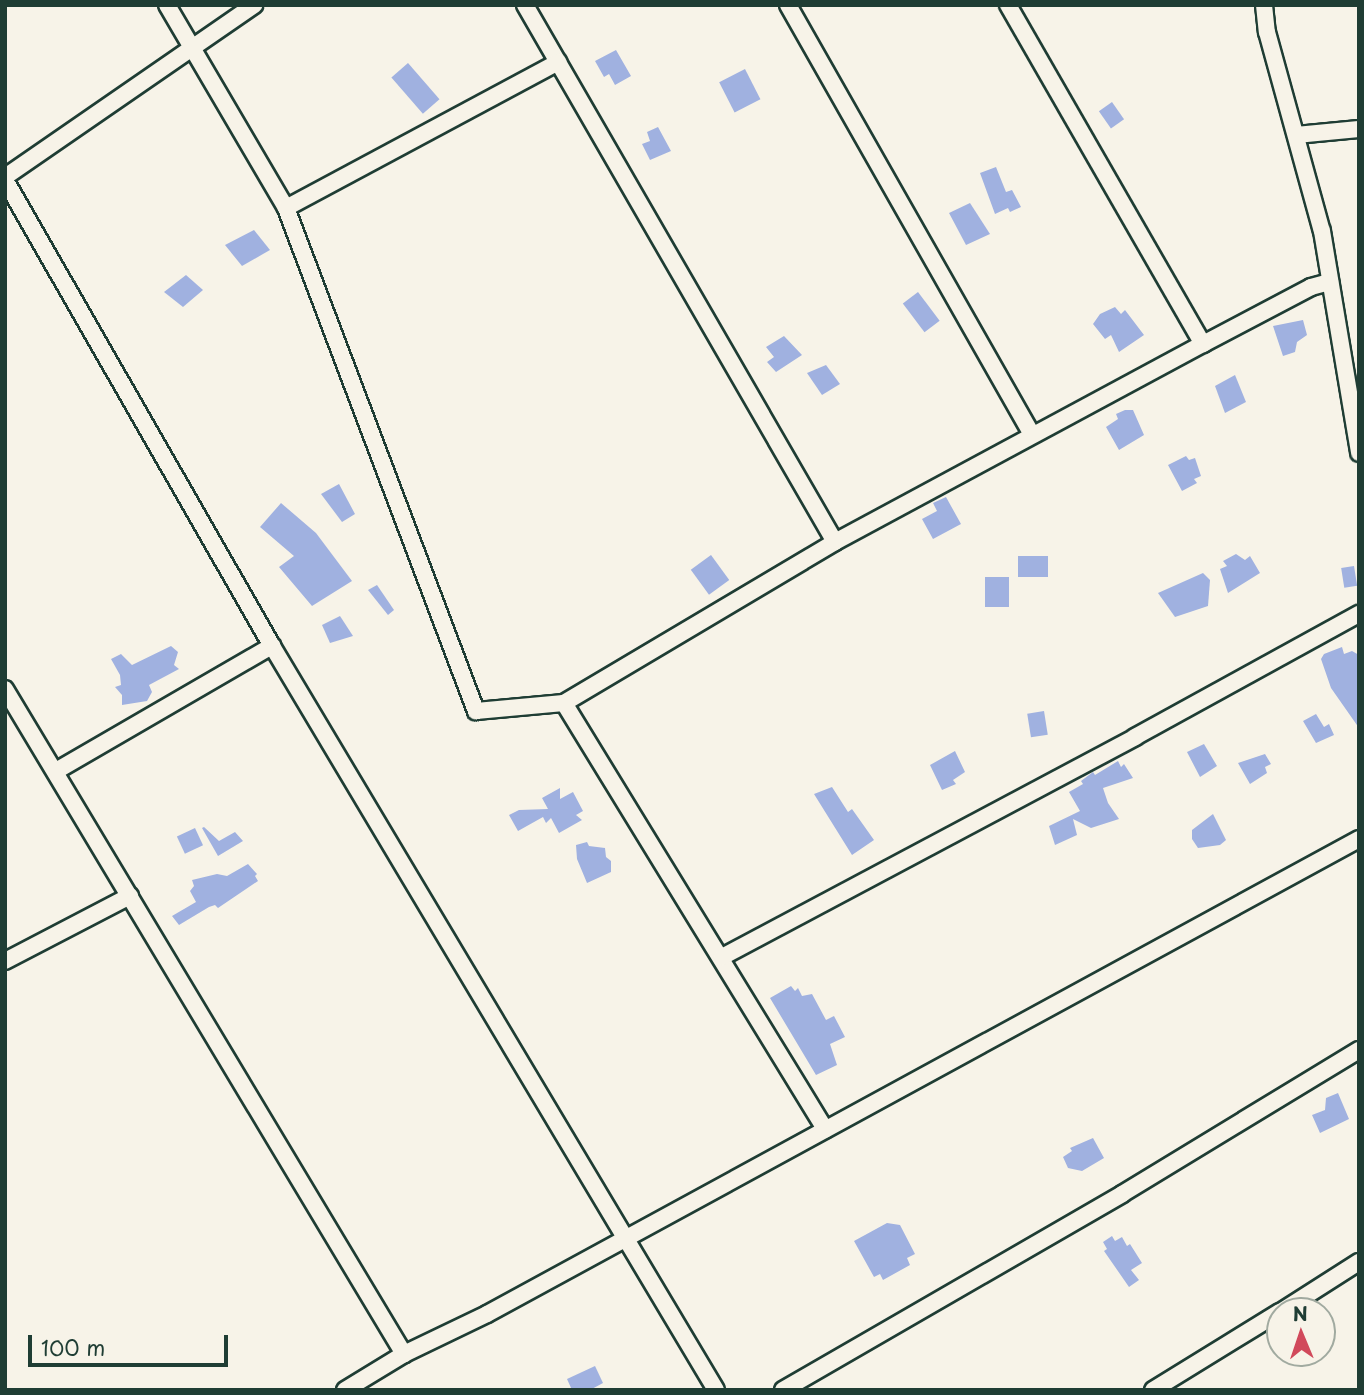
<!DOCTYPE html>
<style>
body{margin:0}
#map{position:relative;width:1364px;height:1395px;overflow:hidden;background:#f7f3e8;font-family:"Playpen Sans",sans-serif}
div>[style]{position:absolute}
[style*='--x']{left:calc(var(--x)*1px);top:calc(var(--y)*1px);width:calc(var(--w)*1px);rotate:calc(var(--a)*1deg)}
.building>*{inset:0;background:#a0b1e0;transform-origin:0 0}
.roads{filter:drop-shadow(2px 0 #1f3d34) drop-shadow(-2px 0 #1f3d34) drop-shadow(0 2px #1f3d34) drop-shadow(0 -2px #1f3d34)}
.minor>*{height:16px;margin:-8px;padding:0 8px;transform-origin:8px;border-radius:8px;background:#f7f3e8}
span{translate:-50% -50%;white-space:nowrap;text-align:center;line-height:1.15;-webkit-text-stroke:5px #f7f3e8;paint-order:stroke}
.frame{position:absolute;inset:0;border:7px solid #1f3d34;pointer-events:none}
.north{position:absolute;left:1266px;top:1297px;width:70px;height:70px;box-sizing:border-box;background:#f7f3e8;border:2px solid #a1aaa0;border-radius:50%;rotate:358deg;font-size:19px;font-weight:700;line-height:28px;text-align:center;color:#1f3d34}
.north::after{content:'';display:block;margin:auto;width:24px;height:32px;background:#d1495b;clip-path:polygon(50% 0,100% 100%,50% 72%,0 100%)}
.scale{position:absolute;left:28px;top:1335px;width:200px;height:32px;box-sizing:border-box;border:4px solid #1f3d34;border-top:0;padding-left:9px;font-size:21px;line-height:24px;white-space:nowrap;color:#1f3d34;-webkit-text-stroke:5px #f7f3e8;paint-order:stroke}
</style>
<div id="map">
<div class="building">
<i style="clip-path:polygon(616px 50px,631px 76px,615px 85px,609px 74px,604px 77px,595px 61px)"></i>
<i style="left:408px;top:63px;width:48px;height:22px;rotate:49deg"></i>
<i style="left:745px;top:69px;width:34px;height:29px;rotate:63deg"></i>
<i style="left:1112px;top:102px;width:21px;height:16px;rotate:55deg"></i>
<i style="clip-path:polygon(658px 127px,671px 151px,650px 160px,642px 144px,650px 141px,647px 132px)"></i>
<i style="clip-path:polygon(996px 167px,1006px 192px,1012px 190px,1021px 207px,1010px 212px,1008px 208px,995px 214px,980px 173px)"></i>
<i style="clip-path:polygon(970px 203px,990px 234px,966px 245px,949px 213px)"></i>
<i style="clip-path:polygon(254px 230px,270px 250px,242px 266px,225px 245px)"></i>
<i style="clip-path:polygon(186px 275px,203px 290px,183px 307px,164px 292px)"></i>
<i style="left:918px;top:292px;width:36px;height:19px;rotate:53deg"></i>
<i style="clip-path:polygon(1115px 307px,1121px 314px,1125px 310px,1144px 335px,1119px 352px,1111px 335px,1105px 339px,1093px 324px,1100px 314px)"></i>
<i style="clip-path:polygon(1303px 320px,1307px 335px,1297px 342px,1295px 352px,1283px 356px,1273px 326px)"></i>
<i style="clip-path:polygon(784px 336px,802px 355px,776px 372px,767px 362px,774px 357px,766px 347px)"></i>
<i style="clip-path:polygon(826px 365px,840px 384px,822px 395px,807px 373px)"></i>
<i style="clip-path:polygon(1235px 375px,1246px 402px,1225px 413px,1215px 386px)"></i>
<i style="clip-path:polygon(1125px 410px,1133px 410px,1144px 435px,1119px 450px,1106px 427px,1118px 419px,1116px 414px)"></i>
<i style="clip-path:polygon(1186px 456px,1189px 460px,1195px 458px,1201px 476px,1194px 479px,1197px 483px,1182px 491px,1168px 465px)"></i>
<i style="clip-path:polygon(339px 484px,355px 514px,342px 522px,321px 494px)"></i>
<i style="clip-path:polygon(946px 497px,961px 524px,933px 539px,922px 519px,937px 511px,933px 503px)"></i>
<i style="clip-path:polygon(281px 503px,316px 533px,352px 581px,312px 606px,279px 567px,294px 556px,260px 527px)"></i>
<i style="clip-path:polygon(1236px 554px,1245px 560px,1250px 556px,1260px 573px,1228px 593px,1220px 569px,1227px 566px,1223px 561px)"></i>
<i style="left:711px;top:555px;width:31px;height:25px;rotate:54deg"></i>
<i style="left:1048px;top:556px;width:21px;height:30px;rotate:90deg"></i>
<i style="left:1354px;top:566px;width:20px;height:13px;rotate:81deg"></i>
<i style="clip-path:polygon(1203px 573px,1210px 580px,1208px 606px,1175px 617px,1158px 593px)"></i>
<i style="left:985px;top:577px;width:24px;height:30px"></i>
<i style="clip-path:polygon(377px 585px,394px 610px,388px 615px,368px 590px)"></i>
<i style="clip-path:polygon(340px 616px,353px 636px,330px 643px,322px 625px)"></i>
<i style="clip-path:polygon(171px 646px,178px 652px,174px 665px,179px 669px,149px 685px,152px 692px,147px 701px,122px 705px,122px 695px,115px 687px,121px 685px,120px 675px,111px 659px,121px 654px,132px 665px)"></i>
<i style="clip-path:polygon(1342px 647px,1344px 654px,1352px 651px,1359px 655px,1359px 728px,1331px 688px,1321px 659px,1324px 654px)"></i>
<i style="left:1044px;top:711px;width:24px;height:17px;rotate:81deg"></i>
<i style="clip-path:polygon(1316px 714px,1324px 727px,1329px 724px,1334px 735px,1316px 743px,1303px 721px)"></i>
<i style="clip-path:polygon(1204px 744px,1217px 766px,1200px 777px,1187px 752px)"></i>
<i style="clip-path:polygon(955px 751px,965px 772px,953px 780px,956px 784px,942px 790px,930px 765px)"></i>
<i style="clip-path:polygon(1265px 754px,1271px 764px,1265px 767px,1267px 773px,1250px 784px,1238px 763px)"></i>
<i style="clip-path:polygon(1118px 761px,1121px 767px,1124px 764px,1133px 778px,1103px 788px,1108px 803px,1119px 819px,1091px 828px,1073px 819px,1077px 835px,1055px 845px,1049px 826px,1080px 811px,1069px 792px,1083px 784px,1081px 781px,1093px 772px,1095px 775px)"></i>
<i style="clip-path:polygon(832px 787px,848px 812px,852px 809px,874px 840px,852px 855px,814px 794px)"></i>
<i style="clip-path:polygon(560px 788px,560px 799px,573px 792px,583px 811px,576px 815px,582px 820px,559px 833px,551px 818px,546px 823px,543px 817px,518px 831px,509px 815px,519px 810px,548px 809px,542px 798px)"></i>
<i style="clip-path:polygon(1213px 814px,1226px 840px,1220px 845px,1198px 848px,1192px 839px,1192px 830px)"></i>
<i style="clip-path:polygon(204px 827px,219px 841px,235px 832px,243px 841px,218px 856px,202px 828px)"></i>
<i style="left:195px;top:828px;width:19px;height:20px;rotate:65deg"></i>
<i style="clip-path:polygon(587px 842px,589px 846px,605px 848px,606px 857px,611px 861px,611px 872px,587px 883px,577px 859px,576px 845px)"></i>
<i style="clip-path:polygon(248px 864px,257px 874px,255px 876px,258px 881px,218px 908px,215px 905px,209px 907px,179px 925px,172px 916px,196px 902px,190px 891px,194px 886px,192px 880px,217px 874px,227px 876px)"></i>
<i style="clip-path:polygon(791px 986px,795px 991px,798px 988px,802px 996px,812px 994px,826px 1020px,834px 1016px,845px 1037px,830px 1044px,837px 1065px,816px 1075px,770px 998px)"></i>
<i style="clip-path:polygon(1338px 1093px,1349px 1119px,1320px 1133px,1312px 1115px,1325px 1110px,1326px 1098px)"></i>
<i style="clip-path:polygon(1093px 1138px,1104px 1158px,1082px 1171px,1068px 1168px,1063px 1157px,1072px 1151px,1070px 1148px)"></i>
<i style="clip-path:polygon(887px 1223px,900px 1225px,915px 1254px,907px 1258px,910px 1265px,883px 1280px,880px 1274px,874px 1277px,854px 1241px)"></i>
<i style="clip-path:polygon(1112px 1236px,1115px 1241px,1122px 1237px,1127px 1246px,1130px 1244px,1142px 1263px,1131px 1270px,1139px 1280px,1129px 1287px,1104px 1251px,1107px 1249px,1103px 1242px)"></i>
<i style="clip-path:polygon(595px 1366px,603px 1383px,590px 1390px,572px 1390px,567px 1379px)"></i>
</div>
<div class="roads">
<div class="minor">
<i style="--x:167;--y:5;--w:235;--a:59.6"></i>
<i style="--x:286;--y:208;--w:538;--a:69.31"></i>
<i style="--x:476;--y:711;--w:88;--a:-5.2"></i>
<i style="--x:564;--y:703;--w:315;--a:-30.7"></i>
<i style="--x:835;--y:542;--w:418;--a:-28.3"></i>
<i style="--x:1203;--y:344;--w:122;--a:-27.8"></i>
<i style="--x:1311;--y:287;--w:20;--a:-15"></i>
<i style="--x:525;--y:5;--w:620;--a:60"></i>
<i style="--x:788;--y:5;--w:494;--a:60.4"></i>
<i style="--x:1008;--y:5;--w:391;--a:60.1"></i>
<i style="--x:1264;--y:5;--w:27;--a:84"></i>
<i style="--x:1267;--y:32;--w:206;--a:74.6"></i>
<i style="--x:1322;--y:231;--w:225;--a:80.5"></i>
<i style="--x:1296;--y:135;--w:63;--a:-5.4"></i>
<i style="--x:5;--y:177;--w:303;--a:-34.6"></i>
<i style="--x:5;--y:180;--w:537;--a:60.19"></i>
<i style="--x:286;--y:208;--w:309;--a:-28.2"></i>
<i style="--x:5;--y:689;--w:776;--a:59.04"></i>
<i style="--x:564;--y:703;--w:500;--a:58.5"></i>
<i style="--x:56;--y:771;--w:250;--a:-30.1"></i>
<i style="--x:272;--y:646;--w:866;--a:59.17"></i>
<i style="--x:722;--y:957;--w:468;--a:-28"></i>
<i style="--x:1135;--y:737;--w:256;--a:-28.8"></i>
<i style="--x:5;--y:961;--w:141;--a:-27.5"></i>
<i style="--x:1282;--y:1311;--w:91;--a:-32.5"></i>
<i style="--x:345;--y:1390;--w:69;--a:-31.4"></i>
<i style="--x:404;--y:1354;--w:92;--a:-25.7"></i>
<i style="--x:487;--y:1314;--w:993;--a:-28.58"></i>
<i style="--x:783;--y:1390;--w:392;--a:-30"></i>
<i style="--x:1122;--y:1194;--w:277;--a:-31.3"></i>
<i style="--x:1153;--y:1390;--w:149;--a:-31.6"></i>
</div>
</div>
<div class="frame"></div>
<div class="north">N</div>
<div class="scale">100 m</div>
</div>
